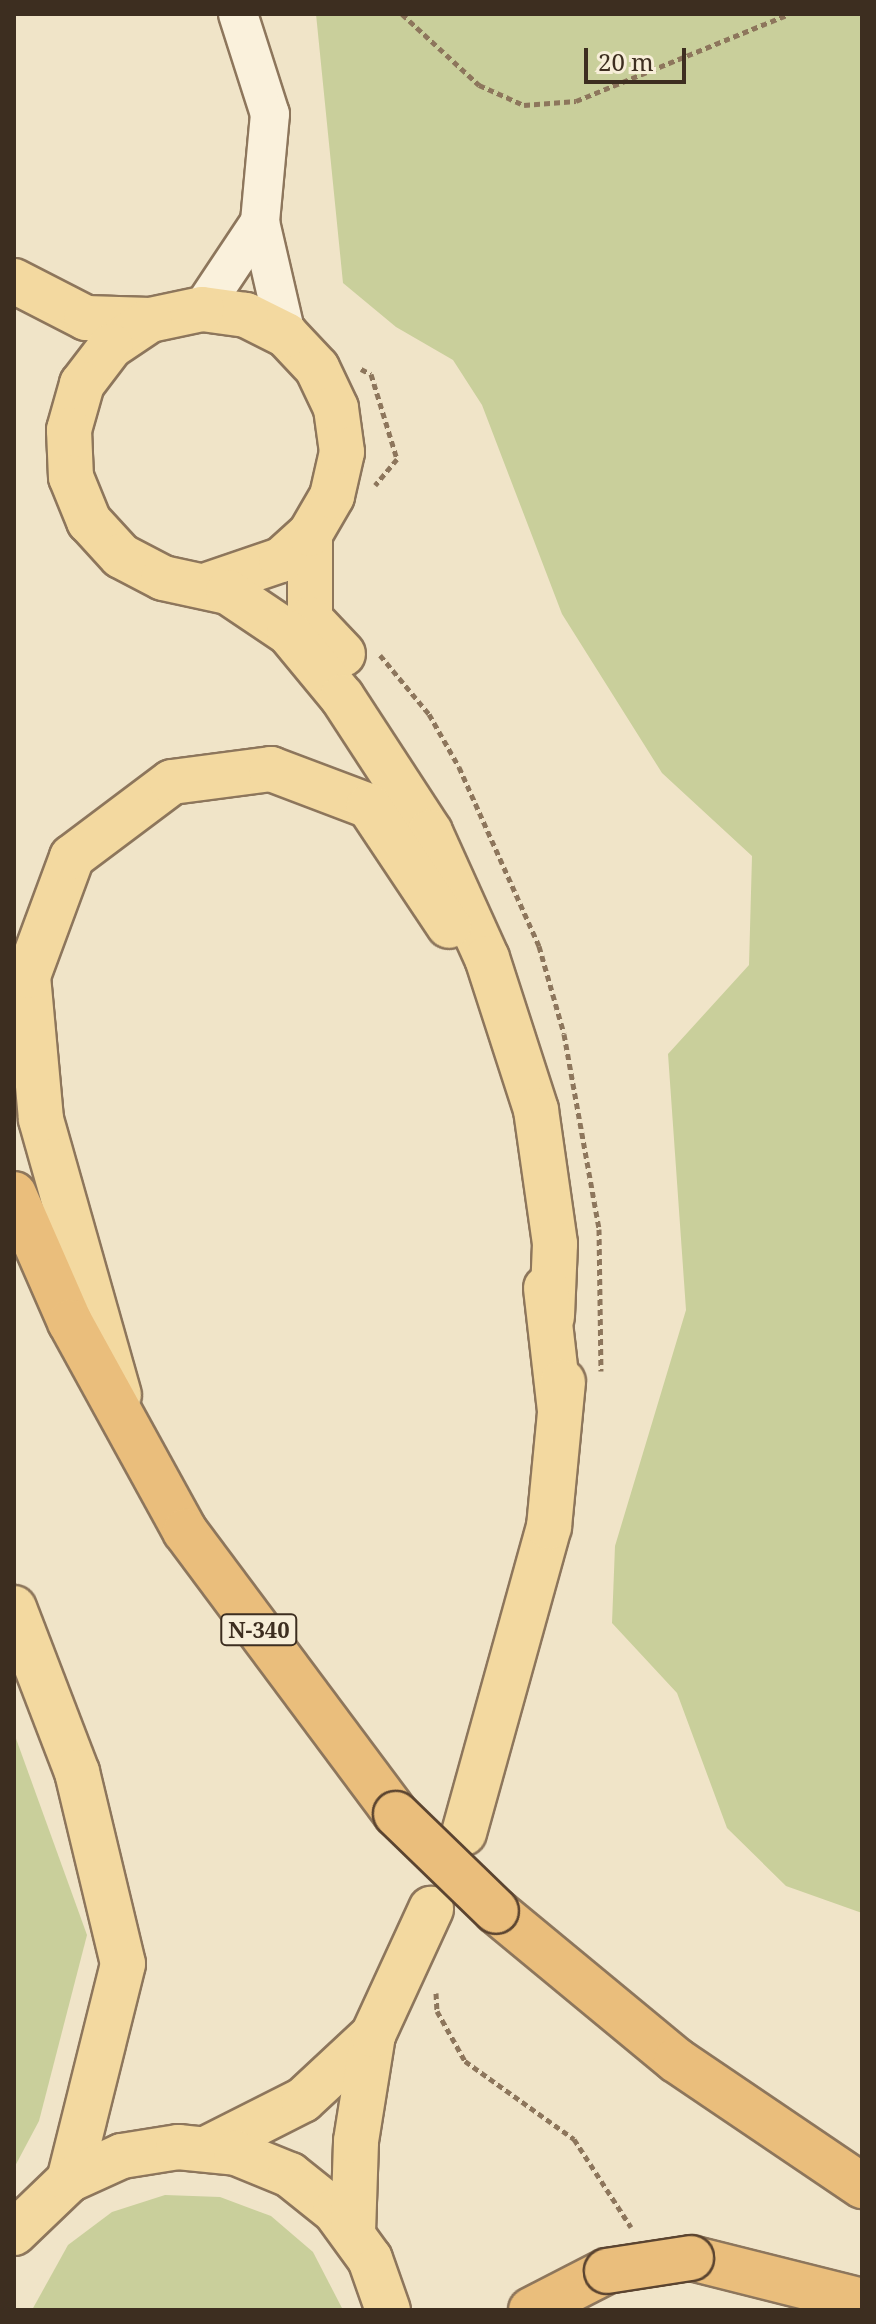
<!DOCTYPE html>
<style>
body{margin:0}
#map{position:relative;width:876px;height:2324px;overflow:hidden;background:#f0e4c8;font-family:"Noto Serif",serif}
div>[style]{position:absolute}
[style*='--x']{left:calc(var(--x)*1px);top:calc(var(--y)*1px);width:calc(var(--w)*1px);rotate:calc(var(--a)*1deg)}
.green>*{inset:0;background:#c9cf9b}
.path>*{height:5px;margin-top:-2.5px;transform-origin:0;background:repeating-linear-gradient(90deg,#8d765c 0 6px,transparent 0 10px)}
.roads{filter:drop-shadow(2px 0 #8d765c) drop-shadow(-2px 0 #8d765c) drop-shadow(0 2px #8d765c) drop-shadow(0 -2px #8d765c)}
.minor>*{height:38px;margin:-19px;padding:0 19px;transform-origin:19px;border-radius:19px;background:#faf1dc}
.primary>*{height:44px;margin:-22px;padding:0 22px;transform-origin:22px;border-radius:22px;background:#f3d9a0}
.trunk>*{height:44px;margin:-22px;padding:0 22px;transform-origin:22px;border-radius:22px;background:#eabe7c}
.bridges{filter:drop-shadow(2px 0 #5b4430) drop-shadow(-2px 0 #5b4430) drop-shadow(0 2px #5b4430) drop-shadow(0 -2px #5b4430)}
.trunk-bridge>*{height:44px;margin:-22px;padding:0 22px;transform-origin:22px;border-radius:22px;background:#eabe7c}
span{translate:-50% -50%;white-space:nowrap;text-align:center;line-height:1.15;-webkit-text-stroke:6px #f7eed8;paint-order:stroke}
.shield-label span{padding:2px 6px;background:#f7eed8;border:2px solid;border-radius:6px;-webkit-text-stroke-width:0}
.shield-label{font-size:22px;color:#3d2e20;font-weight:700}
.frame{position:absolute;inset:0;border:16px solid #3d2e20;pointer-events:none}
.scale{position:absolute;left:584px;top:48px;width:102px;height:36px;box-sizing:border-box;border:4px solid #3d2e20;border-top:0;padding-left:10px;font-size:24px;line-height:28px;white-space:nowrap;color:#3d2e20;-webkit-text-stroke:6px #f7eed8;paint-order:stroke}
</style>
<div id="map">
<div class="green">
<i style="clip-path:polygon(316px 14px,862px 14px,862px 1913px,786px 1886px,727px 1828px,677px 1693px,612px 1623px,615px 1546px,686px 1310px,668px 1054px,749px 965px,752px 856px,662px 773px,562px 614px,482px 405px,453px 360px,396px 327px,343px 283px)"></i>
<i style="clip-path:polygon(14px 1733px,87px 1935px,39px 2121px,14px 2168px)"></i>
<i style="clip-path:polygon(165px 2195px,220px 2197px,271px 2216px,313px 2252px,343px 2310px,32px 2310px,68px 2245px,112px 2212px)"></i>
</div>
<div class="path">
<i style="--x:402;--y:14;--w:105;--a:42.7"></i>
<i style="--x:479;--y:85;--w:49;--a:24"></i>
<i style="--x:524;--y:105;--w:52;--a:-4.4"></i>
<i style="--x:576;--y:101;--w:230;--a:-22.2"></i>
<i style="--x:361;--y:369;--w:11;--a:27"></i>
<i style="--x:371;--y:374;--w:89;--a:73"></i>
<i style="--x:397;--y:459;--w:34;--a:130"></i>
<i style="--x:380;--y:655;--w:77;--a:50.3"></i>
<i style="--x:429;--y:714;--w:61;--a:60.5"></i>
<i style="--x:459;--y:767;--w:196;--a:65.9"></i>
<i style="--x:539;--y:946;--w:91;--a:74.1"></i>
<i style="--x:564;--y:1034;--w:198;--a:79.8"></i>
<i style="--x:599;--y:1229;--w:142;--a:89.2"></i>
<i style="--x:436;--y:1993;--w:18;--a:87"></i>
<i style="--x:437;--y:2011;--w:57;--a:60.8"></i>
<i style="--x:465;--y:2061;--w:134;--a:35.6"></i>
<i style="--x:574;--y:2139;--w:105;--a:57.1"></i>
</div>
<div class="roads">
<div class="minor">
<i style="--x:238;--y:14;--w:105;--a:72.3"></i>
<i style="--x:270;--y:114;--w:108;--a:95.3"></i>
<i style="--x:260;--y:222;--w:116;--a:77"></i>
<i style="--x:202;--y:309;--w:105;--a:-56.3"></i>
</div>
<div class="primary">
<i style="--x:14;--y:281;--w:81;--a:27.2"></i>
<i style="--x:86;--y:318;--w:64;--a:1.8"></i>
<i style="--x:310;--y:534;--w:85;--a:90"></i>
<i style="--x:310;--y:619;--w:48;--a:46.7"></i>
<i style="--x:210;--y:584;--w:75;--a:-18.7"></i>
<i style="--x:281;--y:560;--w:39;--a:-42"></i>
<i style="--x:310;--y:534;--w:44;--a:-59.9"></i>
<i style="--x:332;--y:496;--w:45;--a:-77.2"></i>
<i style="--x:342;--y:452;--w:44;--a:-97.8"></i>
<i style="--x:336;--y:408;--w:44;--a:-115.4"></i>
<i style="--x:317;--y:368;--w:45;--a:-133.2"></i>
<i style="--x:286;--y:335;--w:45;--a:-153.4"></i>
<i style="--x:246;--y:315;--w:44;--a:-172.2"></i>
<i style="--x:202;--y:309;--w:53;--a:168.1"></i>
<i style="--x:150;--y:320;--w:47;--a:146.3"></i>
<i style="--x:111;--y:346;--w:48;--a:127.3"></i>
<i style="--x:82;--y:384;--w:48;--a:105.8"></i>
<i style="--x:69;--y:430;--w:47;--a:87.6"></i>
<i style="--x:71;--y:477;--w:48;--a:67.8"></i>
<i style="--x:89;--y:521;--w:47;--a:47.6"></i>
<i style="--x:121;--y:556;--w:47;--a:27.6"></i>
<i style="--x:163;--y:578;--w:66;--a:12.2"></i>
<i style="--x:228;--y:592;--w:73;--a:33.9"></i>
<i style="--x:289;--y:633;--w:83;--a:50.4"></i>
<i style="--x:342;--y:697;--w:161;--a:56.9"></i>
<i style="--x:430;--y:832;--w:138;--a:65.7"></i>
<i style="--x:487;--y:958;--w:160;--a:72.1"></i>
<i style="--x:536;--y:1110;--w:135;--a:81.9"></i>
<i style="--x:555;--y:1244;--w:73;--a:92.4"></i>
<i style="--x:546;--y:1288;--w:123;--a:83.5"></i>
<i style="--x:119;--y:1395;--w:287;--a:-105.8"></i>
<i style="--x:41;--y:1119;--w:144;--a:-95.2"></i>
<i style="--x:28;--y:976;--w:127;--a:-69.7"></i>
<i style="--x:72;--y:857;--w:125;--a:-36.9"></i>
<i style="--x:172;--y:782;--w:100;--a:-7.5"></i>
<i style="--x:271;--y:769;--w:105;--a:20.7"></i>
<i style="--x:369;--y:806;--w:144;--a:56.3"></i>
<i style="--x:14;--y:1608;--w:176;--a:69"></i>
<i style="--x:77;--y:1772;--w:197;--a:76.5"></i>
<i style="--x:123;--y:1964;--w:223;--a:104"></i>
<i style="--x:464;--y:1833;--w:318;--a:-74.5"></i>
<i style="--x:549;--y:1527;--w:146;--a:-84.5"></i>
<i style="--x:208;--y:2148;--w:106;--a:-26.8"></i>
<i style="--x:303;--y:2100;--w:96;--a:-42.9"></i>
<i style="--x:14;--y:2233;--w:76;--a:-43.9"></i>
<i style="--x:69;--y:2180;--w:58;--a:-24.4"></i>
<i style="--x:122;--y:2156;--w:57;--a:-9.1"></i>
<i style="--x:178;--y:2147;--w:58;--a:5.9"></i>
<i style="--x:236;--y:2153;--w:58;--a:22.2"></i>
<i style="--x:290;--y:2175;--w:58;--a:38.7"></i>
<i style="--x:335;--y:2211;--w:59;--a:53.9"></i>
<i style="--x:370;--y:2259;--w:54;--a:70.6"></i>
<i style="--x:353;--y:2233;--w:92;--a:-88.1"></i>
<i style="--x:356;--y:2141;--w:107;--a:-80.9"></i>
<i style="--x:373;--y:2035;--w:139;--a:-65.3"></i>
</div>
<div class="trunk">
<i style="--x:14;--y:1194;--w:140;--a:66.4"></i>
<i style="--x:70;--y:1322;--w:239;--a:61.2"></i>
<i style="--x:185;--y:1531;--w:353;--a:53.3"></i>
<i style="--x:496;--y:1911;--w:234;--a:39.6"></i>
<i style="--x:676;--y:2060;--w:225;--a:34.1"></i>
<i style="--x:691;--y:2258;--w:176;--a:14.1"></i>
<i style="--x:531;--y:2310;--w:85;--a:-27.2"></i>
</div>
</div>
<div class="bridges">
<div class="trunk-bridge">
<i style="--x:396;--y:1814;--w:139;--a:44.1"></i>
<i style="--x:607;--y:2271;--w:85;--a:-8.8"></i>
</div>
</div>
<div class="shield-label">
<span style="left:259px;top:1630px">N-340</span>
</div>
<div class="frame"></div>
<div class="scale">20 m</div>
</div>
